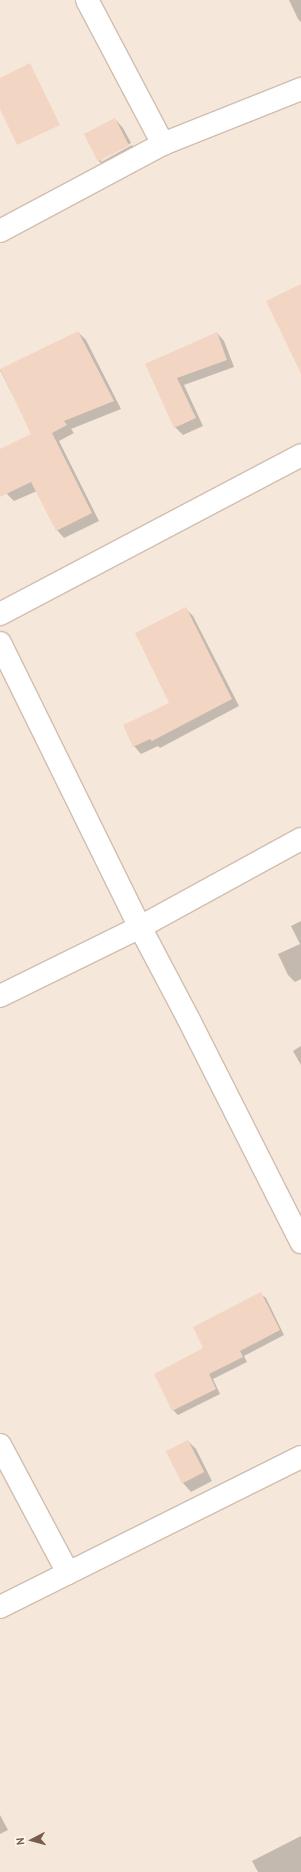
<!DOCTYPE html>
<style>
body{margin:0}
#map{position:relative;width:301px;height:1872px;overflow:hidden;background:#fdf6ec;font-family:"PT Sans",sans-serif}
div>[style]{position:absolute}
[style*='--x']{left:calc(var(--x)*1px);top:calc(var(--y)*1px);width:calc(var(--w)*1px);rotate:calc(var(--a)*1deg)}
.residential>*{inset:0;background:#f5e8da;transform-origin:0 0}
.shadow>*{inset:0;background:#0003}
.building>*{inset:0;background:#f3d5c3;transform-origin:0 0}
.roads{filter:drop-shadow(1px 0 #d1beb0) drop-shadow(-1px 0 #d1beb0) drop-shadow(0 1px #d1beb0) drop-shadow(0 -1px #d1beb0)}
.street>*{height:22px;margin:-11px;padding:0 11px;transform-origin:11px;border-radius:11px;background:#fff}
span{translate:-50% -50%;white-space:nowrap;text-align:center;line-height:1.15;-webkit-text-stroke:3px #fffaf3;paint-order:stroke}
.north{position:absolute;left:12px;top:1820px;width:40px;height:40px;-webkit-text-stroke:3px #fffaf3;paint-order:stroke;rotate:264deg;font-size:11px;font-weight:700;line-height:16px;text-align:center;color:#7a5c4d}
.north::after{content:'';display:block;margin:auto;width:14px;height:18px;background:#7a5c4d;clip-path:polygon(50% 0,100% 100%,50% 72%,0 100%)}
</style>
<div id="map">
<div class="residential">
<i style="left:0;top:0;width:301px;height:1872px"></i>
</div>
<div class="shadow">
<i style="clip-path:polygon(289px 0,301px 0,301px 22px,298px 19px)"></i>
<i style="clip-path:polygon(115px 119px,123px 128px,131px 143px,101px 159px,101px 162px,132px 145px,137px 154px,108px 170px,99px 161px)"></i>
<i style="clip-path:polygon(78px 332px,86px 340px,121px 409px,71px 429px,74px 433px,59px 441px,99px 521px,64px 538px,57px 530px,37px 491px,14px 501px,6px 493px,0 479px,0 450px,33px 435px,0 370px)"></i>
<i style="clip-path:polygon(217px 333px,224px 341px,234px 367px,184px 385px,203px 426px,183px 435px,175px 427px,146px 364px)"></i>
<i style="clip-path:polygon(185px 608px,193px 616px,239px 706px,160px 748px,158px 746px,141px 754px,134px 746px,171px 703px)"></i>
<i style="clip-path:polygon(301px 921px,301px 979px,295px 982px,288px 975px,278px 954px,300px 944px,291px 926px)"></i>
<i style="clip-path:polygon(301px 1046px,301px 1065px,293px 1051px)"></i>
<i style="clip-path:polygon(261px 1294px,266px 1298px,284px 1335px,244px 1356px,247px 1362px,213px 1379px,220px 1394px,178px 1415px,173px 1410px,204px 1349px)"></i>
<i style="clip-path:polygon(188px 1441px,196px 1449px,212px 1481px,191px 1492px,183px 1483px)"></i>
<i style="clip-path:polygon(0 1815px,8px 1830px,0 1834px)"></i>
<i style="clip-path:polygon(301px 1836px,301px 1872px,258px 1872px,252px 1861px)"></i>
</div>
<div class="building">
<i style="clip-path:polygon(30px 63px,60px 125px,17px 145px,0 109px,0 78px)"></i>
<i style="left:115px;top:118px;width:31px;height:35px;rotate:63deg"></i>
<i style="clip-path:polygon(301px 284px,301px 374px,266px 301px)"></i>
<i style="clip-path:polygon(78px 331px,114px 401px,64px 421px,67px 425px,52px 433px,92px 513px,56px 531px,31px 482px,0 497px,0 449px,31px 434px,0 369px)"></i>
<i style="clip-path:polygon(217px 332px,227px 360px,177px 378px,196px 418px,174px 428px,145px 364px)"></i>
<i style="clip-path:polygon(186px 607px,232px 699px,152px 741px,150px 739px,133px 747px,123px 725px,169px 703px,135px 633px)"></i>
<i style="clip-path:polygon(261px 1292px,280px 1330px,240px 1351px,243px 1357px,209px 1374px,216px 1389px,172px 1411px,154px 1374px,203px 1348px,193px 1327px)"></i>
<i style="left:188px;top:1440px;width:36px;height:25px;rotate:63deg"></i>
</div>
<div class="roads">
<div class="street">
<i style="--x:87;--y:0;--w:163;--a:62.2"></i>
<i style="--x:0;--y:231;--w:185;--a:-28.1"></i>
<i style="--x:163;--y:144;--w:149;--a:-21.7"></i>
<i style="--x:0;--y:614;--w:340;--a:-27.8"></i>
<i style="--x:0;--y:643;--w:317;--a:63.8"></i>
<i style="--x:140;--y:927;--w:105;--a:62.2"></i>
<i style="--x:189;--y:1020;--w:249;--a:63.2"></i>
<i style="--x:0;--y:996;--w:156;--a:-26.2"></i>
<i style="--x:140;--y:927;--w:183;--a:-28.7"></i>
<i style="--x:0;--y:1445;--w:145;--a:62"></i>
<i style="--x:0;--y:1607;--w:336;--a:-26.5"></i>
</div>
</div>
<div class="north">N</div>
</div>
